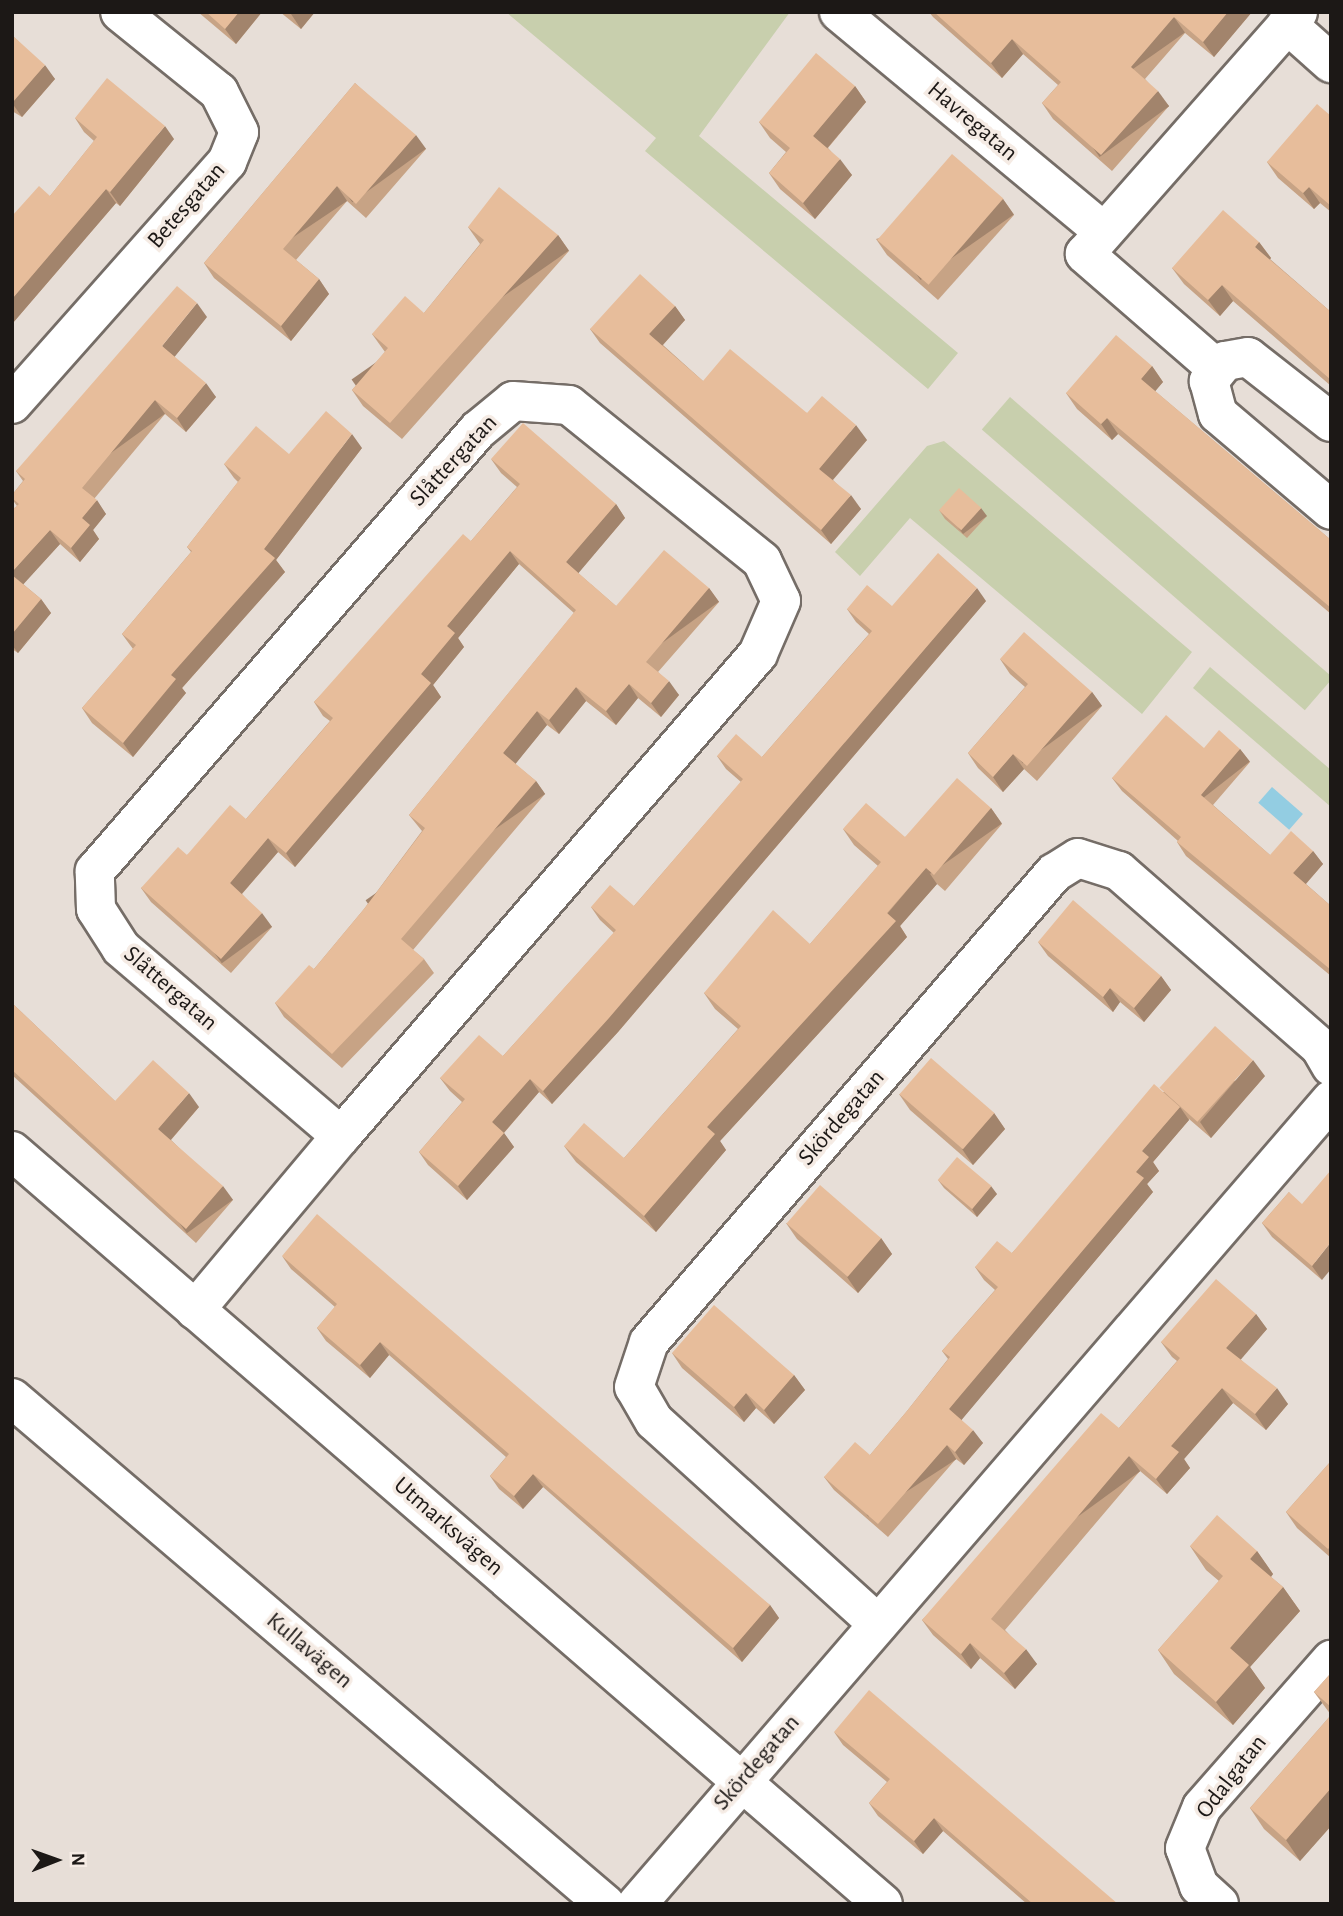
<!DOCTYPE html>
<meta charset="utf-8">
<style>
body{margin:0}
#map{position:relative;width:1343px;height:1916px;overflow:hidden;background:#e7ded7;font-family:"Alegreya Sans",sans-serif}
div>[style]{position:absolute}
[style*='--x']{left:calc(var(--x)*1px);top:calc(var(--y)*1px);width:calc(var(--w)*1px);rotate:calc(var(--a)*1deg)}
.green>*{inset:0;background:#c8cfad;transform-origin:0 0}
.water>*{inset:0;background:#93cde2;transform-origin:0 0}
.roads{filter:drop-shadow(2px 0 #756d67) drop-shadow(-2px 0 #756d67) drop-shadow(0 2px #756d67) drop-shadow(0 -2px #756d67)}
.minor>*{height:38px;margin:-19px;padding:0 19px;transform-origin:19px;border-radius:19px;background:#fff}
.wall>*{inset:0;background:#c7a385}
.shaded-wall>*{inset:0;background:#a2846c;transform-origin:0 0}
.building>*{inset:0;background:#e7bd9b;transform-origin:0 0}
span{translate:-50% -50%;white-space:nowrap;text-align:center;line-height:1.15;-webkit-text-stroke:7px #f5ebe4;paint-order:stroke}
.street-label{font-size:24px;color:#1c1816}
.frame{position:absolute;inset:0;border:14px solid #1c1816;pointer-events:none}
.north{position:absolute;left:21px;top:1825px;width:70px;height:70px;-webkit-text-stroke:5px #f5ebe4;paint-order:stroke;rotate:89deg;font-size:19px;font-weight:700;line-height:28px;text-align:center;color:#1c1816}
.north::after{content:'';display:block;margin:auto;width:24px;height:32px;background:#1c1816;clip-path:polygon(50% 0,100% 100%,50% 72%,0 100%)}
</style>
<div id="map">
<div class="green">
<i style="clip-path:polygon(506px 12px,790px 12px,699px 136px,958px 353px,928px 389px,645px 151px,656px 138px)"></i>
<i style="left:1010px;top:397px;width:428px;height:43px;rotate:41deg"></i>
<i style="clip-path:polygon(944px 441px,1192px 652px,1142px 714px,910px 518px,860px 576px,835px 552px,927px 446px)"></i>
<i style="clip-path:polygon(1210px 667px,1331px 770px,1331px 807px,1193px 688px)"></i>
</div>
<div class="water">
<i style="left:1272px;top:787px;width:41px;height:21px;rotate:41deg"></i>
</div>
<div class="roads">
<div class="minor">
<i style="--x:839;--y:12;--w:344;--a:39.7"></i>
<i style="--x:1287;--y:24;--w:59;--a:41.6"></i>
<i style="--x:1216;--y:368;--w:174;--a:-139"></i>
<i style="--x:1085;--y:254;--w:322;--a:-48.6"></i>
<i style="--x:12;--y:404;--w:324;--a:-48.4"></i>
<i style="--x:227;--y:162;--w:32;--a:-68"></i>
<i style="--x:239;--y:132;--w:45;--a:-116.6"></i>
<i style="--x:219;--y:92;--w:127;--a:-141.1"></i>
<i style="--x:1331;--y:422;--w:105;--a:-141.9"></i>
<i style="--x:1248;--y:357;--w:23;--a:170"></i>
<i style="--x:1225;--y:361;--w:26;--a:129"></i>
<i style="--x:1209;--y:381;--w:34;--a:75"></i>
<i style="--x:1218;--y:414;--w:148;--a:40.3"></i>
<i style="--x:12;--y:1151;--w:1151;--a:40.84"></i>
<i style="--x:195;--y:1310;--w:227;--a:-50"></i>
<i style="--x:341;--y:1136;--w:289;--a:-139.5"></i>
<i style="--x:121;--y:948;--w:46;--a:-122.7"></i>
<i style="--x:96;--y:909;--w:38;--a:-92"></i>
<i style="--x:95;--y:871;--w:584;--a:-49.03"></i>
<i style="--x:478;--y:430;--w:45;--a:-39.6"></i>
<i style="--x:513;--y:401;--w:56;--a:4.1"></i>
<i style="--x:569;--y:405;--w:248;--a:38.9"></i>
<i style="--x:762;--y:561;--w:44;--a:64.6"></i>
<i style="--x:781;--y:601;--w:58;--a:113.5"></i>
<i style="--x:758;--y:654;--w:637;--a:130.86"></i>
<i style="--x:12;--y:1398;--w:780;--a:40.47"></i>
<i style="--x:878;--y:1624;--w:302;--a:-137.8"></i>
<i style="--x:654;--y:1421;--w:39;--a:-120"></i>
<i style="--x:634;--y:1387;--w:47;--a:-71.6"></i>
<i style="--x:649;--y:1342;--w:620;--a:-49.19"></i>
<i style="--x:1054;--y:873;--w:28;--a:-32"></i>
<i style="--x:1078;--y:858;--w:43;--a:17.6"></i>
<i style="--x:1119;--y:871;--w:267;--a:41.2"></i>
<i style="--x:1320;--y:1047;--w:22;--a:60"></i>
<i style="--x:637;--y:1904;--w:1062;--a:-49.2"></i>
<i style="--x:1219;--y:1904;--w:27;--a:-138"></i>
<i style="--x:1199;--y:1886;--w:40;--a:-110.2"></i>
<i style="--x:1185;--y:1848;--w:44;--a:-67.5"></i>
<i style="--x:1202;--y:1807;--w:196;--a:-48.7"></i>
</div>
</div>
<div class="wall">
<i style="clip-path:polygon(198px 12px,262px 12px,236px 44px)"></i>
<i style="clip-path:polygon(280px 12px,315px 12px,301px 29px)"></i>
<i style="clip-path:polygon(929px 12px,1252px 12px,1214px 57px,1185px 33px,1145px 79px,1169px 106px,1112px 171px,1053px 119px,1042px 103px,1058px 85px,1023px 54px,1002px 78px,933px 17px)"></i>
<i style="clip-path:polygon(12px 35px,55px 79px,22px 117px,12px 111px)"></i>
<i style="clip-path:polygon(355px 83px,426px 149px,366px 218px,347px 201px,296px 260px,319px 279px,329px 294px,291px 341px,214px 278px,204px 263px)"></i>
<i style="clip-path:polygon(855px 86px,866px 102px,828px 148px,852px 175px,815px 219px,780px 189px,769px 173px,786px 152px,770px 138px,759px 122px)"></i>
<i style="clip-path:polygon(1331px 116px,1331px 212px,1320px 203px,1314px 209px,1278px 178px,1267px 162px)"></i>
<i style="clip-path:polygon(75px 118px,174px 139px,120px 206px,116px 203px,12px 324px,12px 216px,50px 196px,94px 141px,84px 132px)"></i>
<i style="clip-path:polygon(1003px 199px,1014px 215px,938px 300px,887px 255px,876px 239px)"></i>
<i style="clip-path:polygon(468px 227px,558px 235px,569px 251px,402px 439px,363px 406px,352px 390px,385px 352px,372px 334px,424px 313px,480px 244px)"></i>
<i style="clip-path:polygon(1259px 242px,1271px 258px,1270px 259px,1331px 312px,1331px 386px,1233px 301px,1220px 316px,1184px 284px,1172px 268px)"></i>
<i style="clip-path:polygon(675px 306px,685px 320px,663px 345px,703px 381px,807px 413px,867px 440px,833px 480px,861px 509px,831px 544px,600px 343px,590px 329px)"></i>
<i style="clip-path:polygon(207px 317px,174px 357px,216px 397px,186px 432px,165px 414px,94px 499px,106px 514px,93px 530px,99px 539px,80px 562px,60px 544px,23px 584px,41px 599px,51px 613px,18px 653px,12px 649px,12px 510px,17px 506px,12px 499px,12px 495px,23px 481px,16px 471px)"></i>
<i style="clip-path:polygon(1152px 366px,1163px 382px,1155px 391px,1331px 540px,1331px 614px,1118px 434px,1112px 440px,1077px 409px,1066px 393px)"></i>
<i style="clip-path:polygon(362px 448px,276px 560px,285px 572px,182px 688px,186px 693px,133px 757px,92px 723px,82px 708px,133px 649px,122px 634px,191px 552px,187px 547px,238px 482px,234px 478px,224px 464px,289px 454px)"></i>
<i style="clip-path:polygon(491px 459px,616px 504px,625px 518px,578px 573px,616px 606px,709px 588px,719px 602px,658px 672px,679px 695px,661px 717px,638px 698px,616px 725px,586px 701px,559px 734px,547px 725px,515px 764px,536px 781px,545px 794px,413px 950px,424px 959px,434px 973px,342px 1068px,284px 1017px,275px 1003px,314px 969px,364px 909px,422px 831px,409px 815px,574px 613px,519px 564px,458px 638px,464px 647px,433px 685px,441px 697px,295px 867px,278px 852px,242px 894px,272px 927px,231px 973px,151px 902px,141px 888px,187px 855px,246px 819px,330px 721px,323px 716px,314px 702px,471px 541px,517px 487px,501px 473px)"></i>
<i style="clip-path:polygon(939px 510px,987px 516px,967px 538px,945px 519px)"></i>
<i style="clip-path:polygon(986px 601px,618px 1032px,552px 1104px,539px 1092px,504px 1133px,514px 1147px,467px 1200px,428px 1165px,419px 1152px,462px 1102px,450px 1091px,440px 1078px,503px 1056px,614px 933px,600px 920px,591px 907px,634px 906px,741px 782px,726px 769px,717px 756px,762px 757px,869px 634px,856px 622px,847px 609px)"></i>
<i style="clip-path:polygon(1000px 659px,1092px 692px,1102px 706px,1037px 781px,1024px 769px,1003px 792px,978px 768px,968px 753px,1025px 687px,1010px 674px)"></i>
<i style="clip-path:polygon(1204px 748px,1240px 749px,1250px 762px,1213px 805px,1270px 855px,1313px 851px,1323px 864px,1306px 884px,1331px 906px,1331px 976px,1186px 856px,1177px 842px,1178px 841px,1122px 791px,1112px 778px)"></i>
<i style="clip-path:polygon(991px 808px,1002px 824px,945px 891px,937px 884px,900px 926px,907px 937px,720px 1141px,726px 1150px,656px 1232px,576px 1162px,564px 1146px,624px 1158px,738px 1029px,715px 1009px,704px 993px,810px 944px,878px 866px,854px 845px,843px 829px,905px 837px)"></i>
<i style="clip-path:polygon(1038px 942px,1161px 976px,1171px 990px,1144px 1022px,1120px 1002px,1113px 1012px,1048px 956px)"></i>
<i style="clip-path:polygon(12px 1003px,115px 1101px,199px 1107px,171px 1140px,233px 1200px,196px 1243px,12px 1075px)"></i>
<i style="clip-path:polygon(1265px 1076px,1211px 1138px,1189px 1119px,1189px 1120px,1153px 1162px,1159px 1171px,1147px 1184px,1153px 1192px,961px 1420px,983px 1443px,964px 1465px,956px 1459px,888px 1537px,834px 1490px,824px 1477px,870px 1455px,907px 1411px,948px 1359px,942px 1351px,995px 1290px,984px 1280px,975px 1267px,1012px 1253px,1163px 1092px)"></i>
<i style="clip-path:polygon(899px 1094px,994px 1113px,1005px 1129px,973px 1165px,910px 1110px)"></i>
<i style="clip-path:polygon(938px 1180px,997px 1194px,977px 1217px,944px 1188px)"></i>
<i style="clip-path:polygon(1289px 1192px,1322px 1280px,1272px 1237px,1262px 1223px)"></i>
<i style="clip-path:polygon(786px 1223px,881px 1238px,892px 1254px,858px 1293px,797px 1239px)"></i>
<i style="clip-path:polygon(282px 1256px,770px 1605px,779px 1618px,742px 1662px,543px 1487px,523px 1509px,499px 1489px,490px 1476px,506px 1457px,389px 1355px,370px 1378px,326px 1341px,317px 1328px,335px 1307px,291px 1269px)"></i>
<i style="clip-path:polygon(1256px 1314px,1267px 1329px,1240px 1359px,1288px 1404px,1266px 1430px,1233px 1403px,1184px 1459px,1190px 1468px,1167px 1494px,1140px 1471px,1005px 1630px,1037px 1664px,1015px 1689px,980px 1658px,971px 1669px,933px 1635px,922px 1620px,1119px 1428px,1177px 1361px,1172px 1357px,1161px 1342px)"></i>
<i style="clip-path:polygon(672px 1353px,794px 1375px,805px 1390px,774px 1424px,756px 1408px,744px 1422px,682px 1368px)"></i>
<i style="clip-path:polygon(1331px 1461px,1331px 1558px,1297px 1528px,1286px 1512px)"></i>
<i style="clip-path:polygon(1190px 1546px,1257px 1551px,1273px 1574px,1271px 1577px,1283px 1587px,1300px 1611px,1250px 1667px,1265px 1688px,1233px 1725px,1174px 1674px,1158px 1650px,1219px 1581px,1206px 1570px)"></i>
<i style="clip-path:polygon(1331px 1673px,1331px 1715px,1314px 1692px)"></i>
<i style="clip-path:polygon(1331px 1715px,1331px 1826px,1300px 1861px,1264px 1829px,1250px 1808px)"></i>
<i style="clip-path:polygon(834px 1732px,1118px 1904px,1027px 1904px,943px 1831px,923px 1854px,878px 1816px,869px 1803px,887px 1782px,843px 1745px)"></i>
</div>
<div class="shaded-wall">
<i style="clip-path:polygon(239px 12px,262px 12px,236px 44px,225px 29px)"></i>
<i style="clip-path:polygon(293px 12px,315px 12px,301px 29px,291px 14px)"></i>
<i style="clip-path:polygon(1228px 12px,1252px 12px,1214px 57px,1203px 42px)"></i>
<i style="left:1174px;top:17px;width:19px;height:66px;rotate:55deg"></i>
<i style="clip-path:polygon(1012px 39px,1023px 54px,1002px 78px,991px 63px)"></i>
<i style="clip-path:polygon(45px 65px,55px 79px,22px 117px,12px 103px)"></i>
<i style="clip-path:polygon(855px 86px,866px 102px,824px 152px,813px 136px)"></i>
<i style="left:1158px;top:91px;width:19px;height:86px;rotate:54deg"></i>
<i style="clip-path:polygon(165px 126px,174px 139px,120px 206px,110px 192px)"></i>
<i style="left:416px;top:135px;width:17px;height:91px;rotate:54deg"></i>
<i style="clip-path:polygon(840px 159px,852px 175px,815px 219px,803px 203px)"></i>
<i style="left:337px;top:186px;width:18px;height:83px;rotate:56deg"></i>
<i style="clip-path:polygon(1309px 187px,1320px 203px,1314px 209px,1303px 193px)"></i>
<i style="clip-path:polygon(106px 189px,116px 203px,12px 324px,12px 299px)"></i>
<i style="left:1003px;top:199px;width:19px;height:114px;rotate:55deg"></i>
<i style="left:558px;top:235px;width:19px;height:252px;rotate:55deg"></i>
<i style="clip-path:polygon(1259px 242px,1271px 258px,1267px 263px,1255px 247px)"></i>
<i style="clip-path:polygon(319px 279px,329px 294px,291px 341px,281px 326px)"></i>
<i style="clip-path:polygon(1222px 285px,1233px 301px,1220px 316px,1208px 300px)"></i>
<i style="clip-path:polygon(197px 303px,207px 317px,172px 360px,162px 346px)"></i>
<i style="clip-path:polygon(675px 306px,685px 320px,660px 348px,649px 334px)"></i>
<i style="clip-path:polygon(1152px 366px,1163px 382px,1152px 395px,1141px 379px)"></i>
<i style="clip-path:polygon(206px 383px,216px 397px,186px 432px,177px 418px)"></i>
<i style="left:155px;top:400px;width:17px;height:114px;rotate:54deg"></i>
<i style="clip-path:polygon(1107px 418px,1118px 434px,1112px 440px,1101px 424px)"></i>
<i style="clip-path:polygon(856px 425px,867px 440px,830px 483px,819px 469px)"></i>
<i style="clip-path:polygon(352px 434px,362px 448px,276px 560px,285px 572px,182px 688px,186px 693px,133px 757px,123px 743px,171px 675px,264px 549px)"></i>
<i style="clip-path:polygon(851px 495px,861px 509px,831px 544px,821px 530px)"></i>
<i style="clip-path:polygon(97px 500px,106px 514px,93px 530px,99px 539px,80px 562px,71px 548px,82px 518px)"></i>
<i style="clip-path:polygon(616px 504px,625px 518px,576px 576px,566px 562px)"></i>
<i style="left:981px;top:508px;width:10px;height:30px;rotate:53deg"></i>
<i style="clip-path:polygon(50px 530px,60px 544px,20px 588px,12px 576px,12px 572px)"></i>
<i style="clip-path:polygon(510px 551px,519px 564px,458px 638px,464px 647px,433px 685px,441px 697px,295px 867px,286px 853px,421px 674px,447px 626px)"></i>
<i style="left:709px;top:588px;width:17px;height:97px;rotate:54deg"></i>
<i style="clip-path:polygon(977px 588px,986px 601px,618px 1032px,552px 1104px,543px 1091px)"></i>
<i style="clip-path:polygon(41px 599px,51px 613px,18px 653px,12px 645px,12px 634px)"></i>
<i style="clip-path:polygon(669px 681px,679px 695px,661px 717px,651px 703px)"></i>
<i style="clip-path:polygon(629px 684px,638px 698px,616px 725px,606px 711px)"></i>
<i style="clip-path:polygon(576px 687px,586px 701px,559px 734px,549px 720px)"></i>
<i style="left:1092px;top:692px;width:17px;height:98px;rotate:54deg"></i>
<i style="clip-path:polygon(537px 711px,547px 725px,513px 767px,503px 753px)"></i>
<i style="left:1240px;top:749px;width:16px;height:60px;rotate:52deg"></i>
<i style="clip-path:polygon(1013px 754px,1024px 769px,1003px 792px,993px 777px)"></i>
<i style="left:536px;top:781px;width:16px;height:208px;rotate:55deg"></i>
<i style="left:991px;top:808px;width:19px;height:88px;rotate:55deg"></i>
<i style="clip-path:polygon(268px 838px,278px 852px,239px 897px,230px 883px)"></i>
<i style="clip-path:polygon(1313px 851px,1323px 864px,1303px 887px,1293px 873px)"></i>
<i style="clip-path:polygon(926px 868px,937px 884px,900px 926px,907px 937px,720px 1141px,726px 1150px,656px 1232px,644px 1216px,707px 1127px)"></i>
<i style="left:262px;top:913px;width:17px;height:62px;rotate:54deg"></i>
<i style="clip-path:polygon(1161px 976px,1171px 990px,1144px 1022px,1134px 1008px)"></i>
<i style="clip-path:polygon(1110px 988px,1120px 1002px,1113px 1012px,1103px 997px)"></i>
<i style="clip-path:polygon(1253px 1060px,1265px 1076px,1211px 1138px,1200px 1122px)"></i>
<i style="clip-path:polygon(530px 1079px,539px 1092px,501px 1136px,492px 1122px)"></i>
<i style="clip-path:polygon(189px 1093px,199px 1107px,168px 1143px,158px 1129px)"></i>
<i style="clip-path:polygon(1180px 1107px,1189px 1120px,1153px 1162px,1159px 1171px,1147px 1184px,1153px 1192px,959px 1423px,949px 1409px,1136px 1172px,1142px 1151px)"></i>
<i style="clip-path:polygon(994px 1113px,1005px 1129px,973px 1165px,962px 1149px)"></i>
<i style="clip-path:polygon(504px 1133px,514px 1147px,467px 1200px,458px 1186px)"></i>
<i style="left:223px;top:1186px;width:17px;height:57px;rotate:54deg"></i>
<i style="clip-path:polygon(991px 1186px,997px 1194px,977px 1217px,972px 1209px)"></i>
<i style="clip-path:polygon(881px 1238px,892px 1254px,858px 1293px,847px 1277px)"></i>
<i style="clip-path:polygon(1331px 1242px,1331px 1269px,1322px 1280px,1312px 1266px)"></i>
<i style="clip-path:polygon(1256px 1314px,1267px 1329px,1237px 1364px,1226px 1348px)"></i>
<i style="clip-path:polygon(380px 1342px,389px 1355px,370px 1378px,360px 1365px)"></i>
<i style="clip-path:polygon(794px 1375px,805px 1390px,774px 1424px,764px 1410px)"></i>
<i style="clip-path:polygon(1222px 1388px,1233px 1403px,1184px 1459px,1190px 1468px,1167px 1494px,1156px 1479px,1171px 1446px)"></i>
<i style="clip-path:polygon(1277px 1388px,1288px 1404px,1266px 1430px,1255px 1414px)"></i>
<i style="clip-path:polygon(746px 1393px,756px 1408px,744px 1422px,734px 1407px)"></i>
<i style="clip-path:polygon(973px 1430px,983px 1443px,964px 1465px,955px 1452px)"></i>
<i style="left:947px;top:1445px;width:17px;height:105px;rotate:57deg"></i>
<i style="left:1129px;top:1456px;width:19px;height:214px;rotate:54deg"></i>
<i style="clip-path:polygon(533px 1474px,543px 1487px,523px 1509px,514px 1496px)"></i>
<i style="clip-path:polygon(1257px 1551px,1273px 1574px,1267px 1582px,1250px 1559px)"></i>
<i style="clip-path:polygon(1283px 1587px,1300px 1611px,1250px 1667px,1265px 1688px,1233px 1725px,1216px 1702px,1230px 1648px)"></i>
<i style="clip-path:polygon(770px 1605px,779px 1618px,742px 1662px,733px 1648px)"></i>
<i style="clip-path:polygon(970px 1643px,980px 1658px,971px 1669px,961px 1654px)"></i>
<i style="clip-path:polygon(1026px 1649px,1037px 1664px,1015px 1689px,1004px 1673px)"></i>
<i style="clip-path:polygon(1331px 1788px,1331px 1826px,1300px 1861px,1286px 1840px)"></i>
<i style="clip-path:polygon(934px 1818px,943px 1831px,923px 1854px,914px 1841px)"></i>
</div>
<div class="building">
<i style="clip-path:polygon(206px 12px,239px 12px,225px 29px)"></i>
<i style="clip-path:polygon(934px 12px,1228px 12px,1203px 42px,1174px 17px,1131px 67px,1158px 91px,1101px 155px,1042px 103px,1061px 82px,1012px 39px,991px 63px)"></i>
<i style="clip-path:polygon(12px 35px,45px 65px,12px 103px)"></i>
<i style="clip-path:polygon(816px 53px,855px 86px,813px 136px,840px 159px,803px 203px,769px 173px,790px 148px,759px 122px)"></i>
<i style="clip-path:polygon(107px 78px,165px 126px,110px 192px,106px 189px,12px 299px,12px 216px,39px 186px,50px 196px,97px 137px,75px 118px)"></i>
<i style="clip-path:polygon(355px 83px,416px 135px,356px 204px,337px 186px,283px 249px,319px 279px,281px 326px,204px 263px)"></i>
<i style="clip-path:polygon(1317px 104px,1331px 116px,1331px 206px,1309px 187px,1303px 193px,1267px 162px)"></i>
<i style="left:952px;top:154px;width:68px;height:114px;rotate:41deg"></i>
<i style="clip-path:polygon(499px 187px,558px 235px,390px 423px,352px 390px,388px 348px,372px 334px,405px 296px,424px 313px,484px 240px,468px 227px)"></i>
<i style="clip-path:polygon(1223px 210px,1259px 242px,1255px 247px,1331px 312px,1331px 380px,1222px 285px,1208px 300px,1172px 268px)"></i>
<i style="clip-path:polygon(640px 274px,675px 306px,649px 334px,703px 381px,730px 349px,807px 413px,822px 396px,856px 425px,819px 469px,851px 495px,821px 530px,590px 329px)"></i>
<i style="clip-path:polygon(177px 286px,197px 303px,162px 346px,206px 383px,177px 418px,155px 400px,82px 488px,97px 500px,82px 518px,90px 525px,71px 548px,50px 530px,12px 572px,12px 510px,19px 504px,12px 498px,12px 495px,25px 479px,16px 471px)"></i>
<i style="clip-path:polygon(1116px 335px,1152px 366px,1141px 379px,1331px 540px,1331px 608px,1107px 418px,1101px 424px,1066px 393px)"></i>
<i style="clip-path:polygon(326px 411px,352px 434px,264px 549px,275px 558px,171px 675px,176px 679px,123px 743px,82px 708px,136px 645px,122px 634px,192px 551px,187px 547px,241px 478px,224px 464px,256px 426px,289px 454px)"></i>
<i style="clip-path:polygon(523px 423px,616px 504px,566px 562px,616px 606px,664px 550px,709px 588px,646px 662px,669px 681px,651px 703px,629px 684px,606px 711px,576px 687px,549px 720px,537px 711px,503px 753px,536px 781px,401px 939px,424px 959px,332px 1054px,275px 1003px,309px 965px,314px 969px,364px 909px,425px 828px,409px 815px,576px 610px,510px 551px,447px 626px,455px 633px,421px 674px,431px 683px,286px 853px,268px 838px,230px 883px,262px 913px,221px 959px,141px 888px,178px 847px,187px 855px,230px 805px,246px 819px,333px 718px,314px 702px,463px 534px,471px 541px,520px 484px,491px 459px)"></i>
<i style="left:959px;top:488px;width:30px;height:30px;rotate:42deg"></i>
<i style="clip-path:polygon(938px 553px,977px 588px,609px 1018px,543px 1091px,530px 1079px,492px 1122px,504px 1133px,458px 1186px,419px 1152px,465px 1099px,440px 1078px,479px 1035px,503px 1056px,616px 930px,591px 907px,610px 885px,634px 906px,743px 779px,717px 756px,736px 734px,762px 757px,872px 631px,847px 609px,867px 585px,892px 606px)"></i>
<i style="clip-path:polygon(12px 575px,41px 599px,12px 634px)"></i>
<i style="clip-path:polygon(1024px 632px,1092px 692px,1027px 766px,1013px 754px,993px 777px,968px 753px,1028px 684px,1000px 659px)"></i>
<i style="clip-path:polygon(1166px 715px,1204px 748px,1219px 730px,1240px 749px,1201px 795px,1270px 855px,1291px 831px,1313px 851px,1293px 873px,1331px 906px,1331px 970px,1177px 842px,1181px 837px,1112px 778px)"></i>
<i style="clip-path:polygon(957px 778px,991px 808px,934px 875px,926px 868px,887px 913px,896px 921px,707px 1127px,715px 1134px,644px 1216px,564px 1146px,584px 1123px,624px 1158px,741px 1026px,704px 993px,773px 910px,810px 944px,881px 862px,843px 829px,866px 803px,905px 837px)"></i>
<i style="clip-path:polygon(1073px 900px,1161px 976px,1134px 1008px,1110px 988px,1103px 997px,1038px 942px)"></i>
<i style="clip-path:polygon(12px 1003px,115px 1101px,153px 1060px,189px 1093px,158px 1129px,223px 1186px,186px 1229px,12px 1070px)"></i>
<i style="left:1215px;top:1026px;width:51px;height:83px;rotate:42deg"></i>
<i style="left:931px;top:1058px;width:84px;height:48px;rotate:41deg"></i>
<i style="clip-path:polygon(1154px 1084px,1180px 1107px,1142px 1151px,1149px 1157px,1136px 1172px,1144px 1178px,949px 1409px,973px 1430px,955px 1452px,947px 1445px,878px 1524px,824px 1477px,855px 1442px,870px 1455px,907px 1411px,950px 1357px,942px 1351px,998px 1287px,975px 1267px,997px 1241px,1012px 1253px)"></i>
<i style="left:957px;top:1157px;width:45px;height:30px;rotate:40deg"></i>
<i style="clip-path:polygon(1331px 1170px,1331px 1242px,1312px 1266px,1262px 1223px,1289px 1192px,1302px 1204px)"></i>
<i style="left:820px;top:1185px;width:81px;height:51px;rotate:41deg"></i>
<i style="clip-path:polygon(317px 1214px,770px 1605px,733px 1648px,533px 1474px,514px 1496px,490px 1476px,509px 1454px,380px 1342px,360px 1365px,317px 1328px,337px 1304px,282px 1256px)"></i>
<i style="clip-path:polygon(1216px 1279px,1256px 1314px,1226px 1348px,1277px 1388px,1255px 1414px,1222px 1388px,1171px 1446px,1179px 1452px,1156px 1479px,1129px 1456px,991px 1619px,1026px 1649px,1004px 1673px,970px 1643px,961px 1654px,922px 1620px,1101px 1413px,1119px 1428px,1180px 1358px,1161px 1342px)"></i>
<i style="clip-path:polygon(714px 1305px,794px 1375px,764px 1410px,746px 1393px,734px 1407px,672px 1353px)"></i>
<i style="clip-path:polygon(1331px 1461px,1331px 1546px,1328px 1549px,1286px 1512px)"></i>
<i style="clip-path:polygon(1217px 1515px,1257px 1551px,1250px 1559px,1283px 1587px,1230px 1648px,1249px 1665px,1216px 1702px,1158px 1650px,1223px 1576px,1190px 1546px)"></i>
<i style="clip-path:polygon(1331px 1673px,1331px 1707px,1314px 1692px)"></i>
<i style="clip-path:polygon(869px 1690px,1118px 1904px,1033px 1904px,934px 1818px,914px 1841px,869px 1803px,890px 1779px,834px 1732px)"></i>
<i style="clip-path:polygon(1331px 1715px,1331px 1788px,1286px 1840px,1250px 1808px)"></i>
</div>
<div class="street-label">
<span style="left:972px;top:122px;rotate:40deg">Havregatan</span>
<span style="left:187px;top:206px;rotate:-49deg">Betesgatan</span>
<span style="left:454px;top:461px;rotate:-47deg">Slåttergatan</span>
<span style="left:170px;top:989px;rotate:41deg">Slåttergatan</span>
<span style="left:842px;top:1118px;rotate:-49deg">Skördegatan</span>
<span style="left:448px;top:1527px;rotate:41deg">Utmarksvägen</span>
<span style="left:309px;top:1651px;rotate:40deg">Kullavägen</span>
<span style="left:757px;top:1763px;rotate:-49deg">Skördegatan</span>
<span style="left:1232px;top:1777px;rotate:-52deg">Odalgatan</span>
</div>
<div class="frame"></div>
<div class="north">N</div>
</div>
